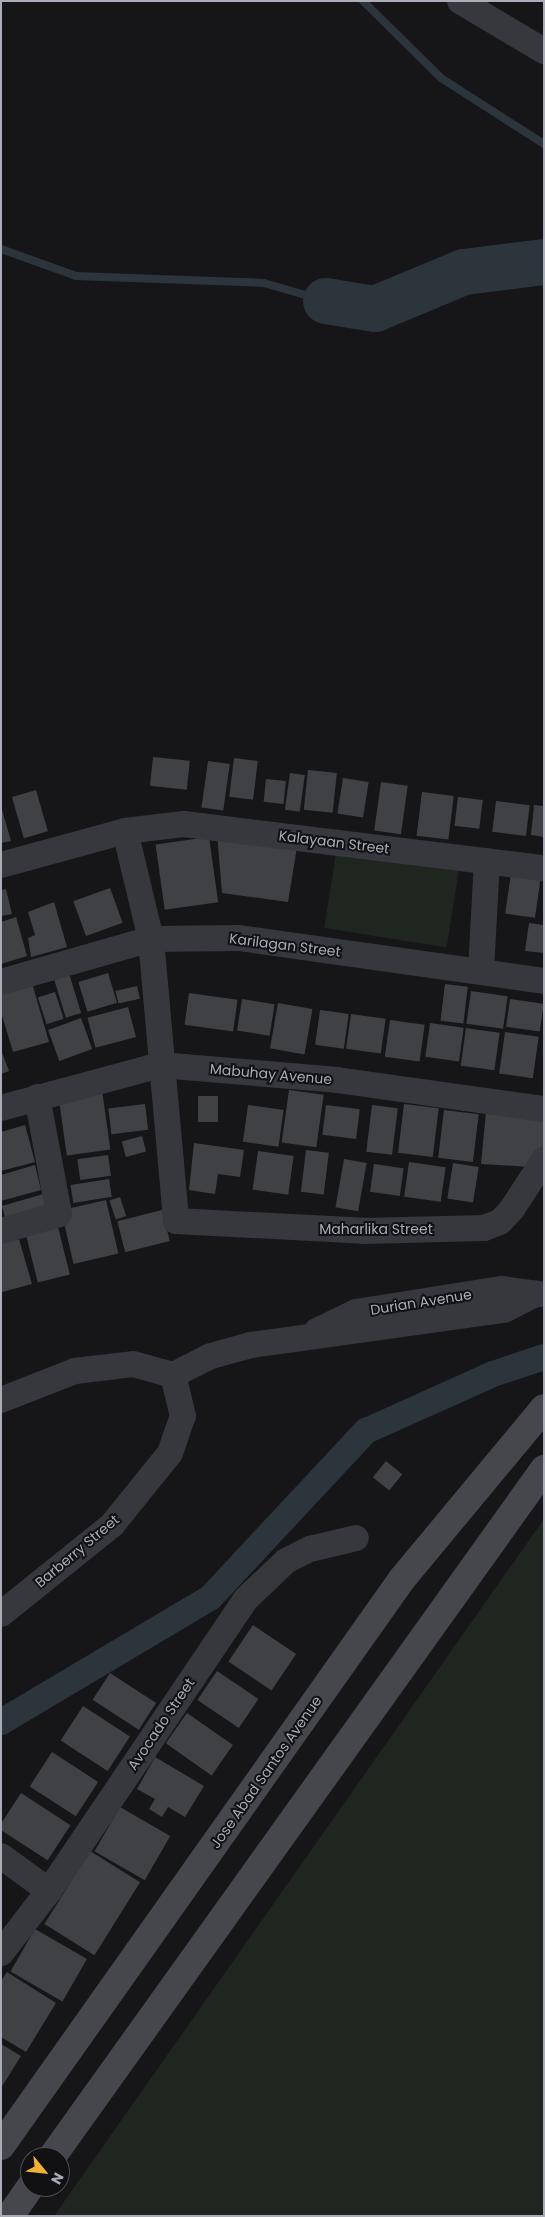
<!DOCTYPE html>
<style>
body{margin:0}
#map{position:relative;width:545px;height:2217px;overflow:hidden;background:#161618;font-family:Poppins,sans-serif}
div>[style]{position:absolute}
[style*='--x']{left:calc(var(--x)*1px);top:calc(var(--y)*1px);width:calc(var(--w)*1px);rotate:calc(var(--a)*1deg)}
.green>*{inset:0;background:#1e261f;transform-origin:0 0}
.stream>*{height:8px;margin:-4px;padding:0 4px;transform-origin:4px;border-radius:4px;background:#2c353c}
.canal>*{height:26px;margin:-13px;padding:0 13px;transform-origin:13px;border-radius:13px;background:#2c353c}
.river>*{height:46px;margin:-23px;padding:0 23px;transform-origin:23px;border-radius:23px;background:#2c353c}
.building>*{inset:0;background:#404145;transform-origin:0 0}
.minor>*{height:26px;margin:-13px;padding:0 13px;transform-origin:13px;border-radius:13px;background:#37383d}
.secondary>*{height:28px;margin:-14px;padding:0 14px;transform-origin:14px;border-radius:14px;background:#45474d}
span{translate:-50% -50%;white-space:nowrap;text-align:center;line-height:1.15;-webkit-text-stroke:4px #111113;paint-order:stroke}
.street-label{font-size:14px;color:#a8adb8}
.frame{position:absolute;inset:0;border:2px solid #a8adb8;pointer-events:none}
.north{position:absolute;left:20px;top:2147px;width:50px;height:50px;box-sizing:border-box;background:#111113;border:1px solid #4d4f55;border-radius:50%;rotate:118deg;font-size:14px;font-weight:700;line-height:20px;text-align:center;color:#a8adb8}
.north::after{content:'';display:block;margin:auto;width:18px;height:22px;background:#f2b134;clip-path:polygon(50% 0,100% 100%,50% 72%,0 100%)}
</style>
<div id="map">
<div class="green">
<i style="left:337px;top:847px;width:124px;height:82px;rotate:9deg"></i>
<i style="clip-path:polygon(544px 1519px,544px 2216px,54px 2216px)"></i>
</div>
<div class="stream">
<i style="--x:363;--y:1;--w:110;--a:44.6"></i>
<i style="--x:441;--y:78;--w:122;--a:32.7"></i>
<i style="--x:1;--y:249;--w:80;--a:19.8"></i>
<i style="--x:76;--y:276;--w:188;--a:2.1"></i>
<i style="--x:264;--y:283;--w:65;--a:16.2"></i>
</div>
<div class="canal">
<i style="--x:1;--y:1722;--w:243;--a:-30.7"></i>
<i style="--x:210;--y:1598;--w:229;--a:-47"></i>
<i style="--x:366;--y:1431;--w:139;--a:-24.2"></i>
<i style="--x:493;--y:1374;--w:54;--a:-18.4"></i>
</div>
<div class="river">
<i style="--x:326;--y:301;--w:50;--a:9.3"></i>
<i style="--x:375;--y:309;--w:96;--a:-22.6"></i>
<i style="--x:464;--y:272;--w:81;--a:-7.1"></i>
</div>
<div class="building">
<i style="left:153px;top:757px;width:37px;height:29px;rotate:6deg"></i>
<i style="left:234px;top:758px;width:24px;height:39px;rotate:7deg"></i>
<i style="left:208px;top:761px;width:22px;height:47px;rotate:8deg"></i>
<i style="left:308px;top:770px;width:29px;height:40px;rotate:6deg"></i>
<i style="left:290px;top:773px;width:15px;height:37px;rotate:8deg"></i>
<i style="left:343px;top:778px;width:26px;height:36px;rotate:9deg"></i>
<i style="left:266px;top:779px;width:20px;height:23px;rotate:6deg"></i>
<i style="left:381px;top:782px;width:27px;height:49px;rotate:8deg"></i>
<i style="left:36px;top:790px;width:43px;height:25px;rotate:74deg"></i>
<i style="left:422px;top:792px;width:32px;height:44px;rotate:7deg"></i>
<i style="left:458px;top:797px;width:25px;height:29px;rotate:7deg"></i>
<i style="left:496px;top:801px;width:34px;height:31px;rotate:7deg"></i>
<i style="clip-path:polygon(534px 805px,544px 806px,544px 837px,531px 835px)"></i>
<i style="clip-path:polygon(1px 806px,11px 841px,1px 843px)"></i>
<i style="clip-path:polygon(217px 834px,297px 847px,288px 902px,222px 893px)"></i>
<i style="left:209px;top:837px;width:66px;height:54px;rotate:82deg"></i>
<i style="left:511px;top:873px;width:30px;height:41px;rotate:8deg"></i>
<i style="left:110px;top:888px;width:37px;height:39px;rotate:70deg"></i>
<i style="clip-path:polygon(6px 889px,12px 914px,1px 916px,1px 890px)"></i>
<i style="clip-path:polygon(54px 902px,67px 947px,31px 957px,28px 938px,35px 935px,28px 912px)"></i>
<i style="clip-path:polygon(16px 917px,27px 956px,1px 964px,1px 922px)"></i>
<i style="clip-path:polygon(529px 923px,544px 925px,544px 953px,525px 951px)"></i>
<i style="left:68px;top:970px;width:45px;height:16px;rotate:73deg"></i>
<i style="left:108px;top:973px;width:31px;height:31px;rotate:73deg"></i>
<i style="clip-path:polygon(32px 983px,49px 1042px,13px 1052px,1px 1012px,1px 993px)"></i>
<i style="left:445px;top:984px;width:23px;height:37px;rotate:7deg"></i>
<i style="left:137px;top:986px;width:13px;height:22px;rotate:77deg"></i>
<i style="left:471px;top:991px;width:37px;height:33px;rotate:8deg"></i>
<i style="left:55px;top:992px;width:28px;height:18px;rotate:72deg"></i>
<i style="left:189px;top:993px;width:49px;height:32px;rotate:8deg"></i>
<i style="left:242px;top:999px;width:33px;height:32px;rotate:9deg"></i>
<i style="left:510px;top:999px;width:34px;height:28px;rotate:8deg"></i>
<i style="left:278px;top:1003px;width:35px;height:46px;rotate:10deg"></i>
<i style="left:128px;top:1007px;width:31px;height:42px;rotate:75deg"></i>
<i style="left:320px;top:1010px;width:29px;height:35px;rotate:8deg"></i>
<i style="left:351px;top:1014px;width:35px;height:35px;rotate:8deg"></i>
<i style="left:81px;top:1018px;width:33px;height:35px;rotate:70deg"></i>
<i style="left:390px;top:1020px;width:35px;height:37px;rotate:8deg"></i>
<i style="left:430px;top:1023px;width:34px;height:34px;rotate:8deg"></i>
<i style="left:466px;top:1028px;width:34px;height:38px;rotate:8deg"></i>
<i style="left:505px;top:1032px;width:34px;height:42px;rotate:8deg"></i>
<i style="clip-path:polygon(1px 1050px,9px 1071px,1px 1074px)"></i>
<i style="left:102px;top:1090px;width:60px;height:44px;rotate:82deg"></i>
<i style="left:289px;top:1090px;width:35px;height:53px;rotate:8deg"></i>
<i style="left:198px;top:1096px;width:20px;height:26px"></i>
<i style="left:145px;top:1104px;width:26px;height:37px;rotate:83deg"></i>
<i style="left:404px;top:1104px;width:35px;height:49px;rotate:7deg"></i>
<i style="left:248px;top:1105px;width:36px;height:37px;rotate:8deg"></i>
<i style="left:326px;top:1105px;width:34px;height:30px;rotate:7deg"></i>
<i style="left:372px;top:1105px;width:26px;height:47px;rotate:7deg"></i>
<i style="left:444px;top:1110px;width:35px;height:48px;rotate:7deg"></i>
<i style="clip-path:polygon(486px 1112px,544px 1118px,544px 1146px,531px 1167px,481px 1164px)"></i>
<i style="clip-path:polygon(25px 1125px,35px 1162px,1px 1171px,1px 1132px)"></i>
<i style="left:142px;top:1136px;width:16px;height:21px;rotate:75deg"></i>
<i style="clip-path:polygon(194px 1143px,244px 1150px,240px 1177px,218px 1174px,215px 1194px,189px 1190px)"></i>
<i style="left:306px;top:1150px;width:23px;height:42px;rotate:7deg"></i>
<i style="left:258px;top:1151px;width:36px;height:39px;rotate:8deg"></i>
<i style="left:108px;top:1155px;width:21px;height:31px;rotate:82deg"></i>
<i style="left:344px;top:1159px;width:23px;height:49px;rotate:10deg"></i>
<i style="left:409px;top:1162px;width:37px;height:35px;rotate:8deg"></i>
<i style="left:453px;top:1163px;width:26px;height:36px;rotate:9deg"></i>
<i style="left:374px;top:1164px;width:30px;height:28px;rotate:8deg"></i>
<i style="clip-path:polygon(35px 1165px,41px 1190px,1px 1201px,1px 1175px)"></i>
<i style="left:109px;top:1179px;width:18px;height:39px;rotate:81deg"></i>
<i style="left:47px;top:1193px;width:15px;height:47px;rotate:74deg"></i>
<i style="left:120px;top:1197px;width:20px;height:11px;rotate:72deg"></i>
<i style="left:106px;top:1200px;width:55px;height:46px;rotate:77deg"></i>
<i style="left:162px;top:1210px;width:32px;height:46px;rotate:76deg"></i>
<i style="left:58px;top:1227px;width:49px;height:33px;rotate:76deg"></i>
<i style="clip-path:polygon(19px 1239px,32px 1284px,2px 1292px,1px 1244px)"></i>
<i style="left:386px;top:1461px;width:21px;height:21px;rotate:39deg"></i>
<i style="left:253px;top:1625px;width:52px;height:44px;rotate:34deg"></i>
<i style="left:217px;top:1671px;width:50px;height:35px;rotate:34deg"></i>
<i style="left:110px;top:1673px;width:55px;height:32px;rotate:33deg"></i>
<i style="left:83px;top:1706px;width:56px;height:41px;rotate:33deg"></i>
<i style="left:187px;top:1713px;width:56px;height:37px;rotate:35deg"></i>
<i style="left:52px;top:1752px;width:55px;height:41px;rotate:33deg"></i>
<i style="clip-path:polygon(155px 1757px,204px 1786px,185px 1817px,168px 1807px,162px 1817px,149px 1809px,155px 1799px,137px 1789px)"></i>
<i style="left:21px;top:1793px;width:59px;height:42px;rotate:33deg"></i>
<i style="left:120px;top:1807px;width:58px;height:51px;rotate:30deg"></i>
<i style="left:90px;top:1851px;width:59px;height:86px;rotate:32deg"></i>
<i style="left:35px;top:1929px;width:60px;height:49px;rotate:30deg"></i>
<i style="clip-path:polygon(7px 1972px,56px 2003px,26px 2052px,1px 2037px,1px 1981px)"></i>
<i style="clip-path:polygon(1px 2044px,21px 2056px,1px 2088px)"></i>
</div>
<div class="minor">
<i style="--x:460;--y:1;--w:98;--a:30.8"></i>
<i style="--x:125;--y:831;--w:111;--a:76.5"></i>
<i style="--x:151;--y:939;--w:283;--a:84.9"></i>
<i style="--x:176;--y:1221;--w:188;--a:3"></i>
<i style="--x:364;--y:1231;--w:120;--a:-1.4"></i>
<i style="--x:484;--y:1228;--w:17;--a:-21"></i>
<i style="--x:500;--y:1222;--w:18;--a:-47"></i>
<i style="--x:512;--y:1209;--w:59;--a:-56.9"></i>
<i style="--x:1;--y:865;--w:129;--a:-15.3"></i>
<i style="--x:125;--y:831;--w:59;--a:-6.8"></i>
<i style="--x:184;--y:824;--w:363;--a:7"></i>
<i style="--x:481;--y:971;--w:110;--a:-86.9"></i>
<i style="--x:1;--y:982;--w:156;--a:-16"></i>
<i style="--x:151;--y:939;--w:88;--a:-0.7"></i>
<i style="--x:239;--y:938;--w:308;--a:8"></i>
<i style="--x:1;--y:1108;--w:165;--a:-15.1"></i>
<i style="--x:160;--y:1065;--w:178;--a:4.8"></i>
<i style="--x:337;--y:1080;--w:209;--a:8"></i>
<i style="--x:1;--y:1231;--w:60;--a:-16.3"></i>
<i style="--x:59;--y:1214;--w:119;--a:-100.6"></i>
<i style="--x:317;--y:1331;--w:43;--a:-26"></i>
<i style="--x:356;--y:1312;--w:148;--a:-9"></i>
<i style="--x:502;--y:1289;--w:37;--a:8"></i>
<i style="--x:1;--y:1400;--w:79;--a:-21.4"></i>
<i style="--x:75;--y:1371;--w:58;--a:-6.9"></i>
<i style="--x:133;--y:1364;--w:41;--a:15.4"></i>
<i style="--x:173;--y:1375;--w:42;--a:-26.6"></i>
<i style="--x:211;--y:1356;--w:41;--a:-15.4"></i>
<i style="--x:251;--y:1345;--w:255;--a:-7.9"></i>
<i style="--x:504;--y:1310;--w:36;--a:-27"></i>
<i style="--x:1;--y:1614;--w:142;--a:-38.7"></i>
<i style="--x:112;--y:1525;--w:92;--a:-51.1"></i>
<i style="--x:170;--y:1453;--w:39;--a:-71"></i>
<i style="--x:183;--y:1416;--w:42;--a:-103.7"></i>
<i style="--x:1;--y:1856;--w:59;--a:36.1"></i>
<i style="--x:1;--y:1953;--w:78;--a:-52.3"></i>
<i style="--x:49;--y:1891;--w:352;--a:-56"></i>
<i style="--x:246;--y:1599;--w:55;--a:-43.5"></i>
<i style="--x:286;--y:1561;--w:27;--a:-27"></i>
<i style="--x:310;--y:1549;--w:47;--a:-13.4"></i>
</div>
<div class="secondary">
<i style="--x:1;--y:2146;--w:694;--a:-54.73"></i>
<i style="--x:402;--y:1579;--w:222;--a:-50.3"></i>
<i style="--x:52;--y:2157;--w:846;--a:-54.43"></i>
<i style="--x:10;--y:2216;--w:35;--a:-55"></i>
</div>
<div class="street-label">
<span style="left:334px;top:842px;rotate:7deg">Kalayaan Street</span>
<span style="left:285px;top:945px;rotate:7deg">Karilagan Street</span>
<span style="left:271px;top:1074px;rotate:5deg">Mabuhay Avenue</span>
<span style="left:376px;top:1229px">Maharlika Street</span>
<span style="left:421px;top:1302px;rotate:-9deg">Durian Avenue</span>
<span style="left:77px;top:1551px;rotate:-40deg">Barberry Street</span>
<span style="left:161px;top:1724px;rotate:-56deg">Avocado Street</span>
<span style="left:266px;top:1772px;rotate:-55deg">Jose Abad Santos Avenue</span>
</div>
<div class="frame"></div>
<div class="north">N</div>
</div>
